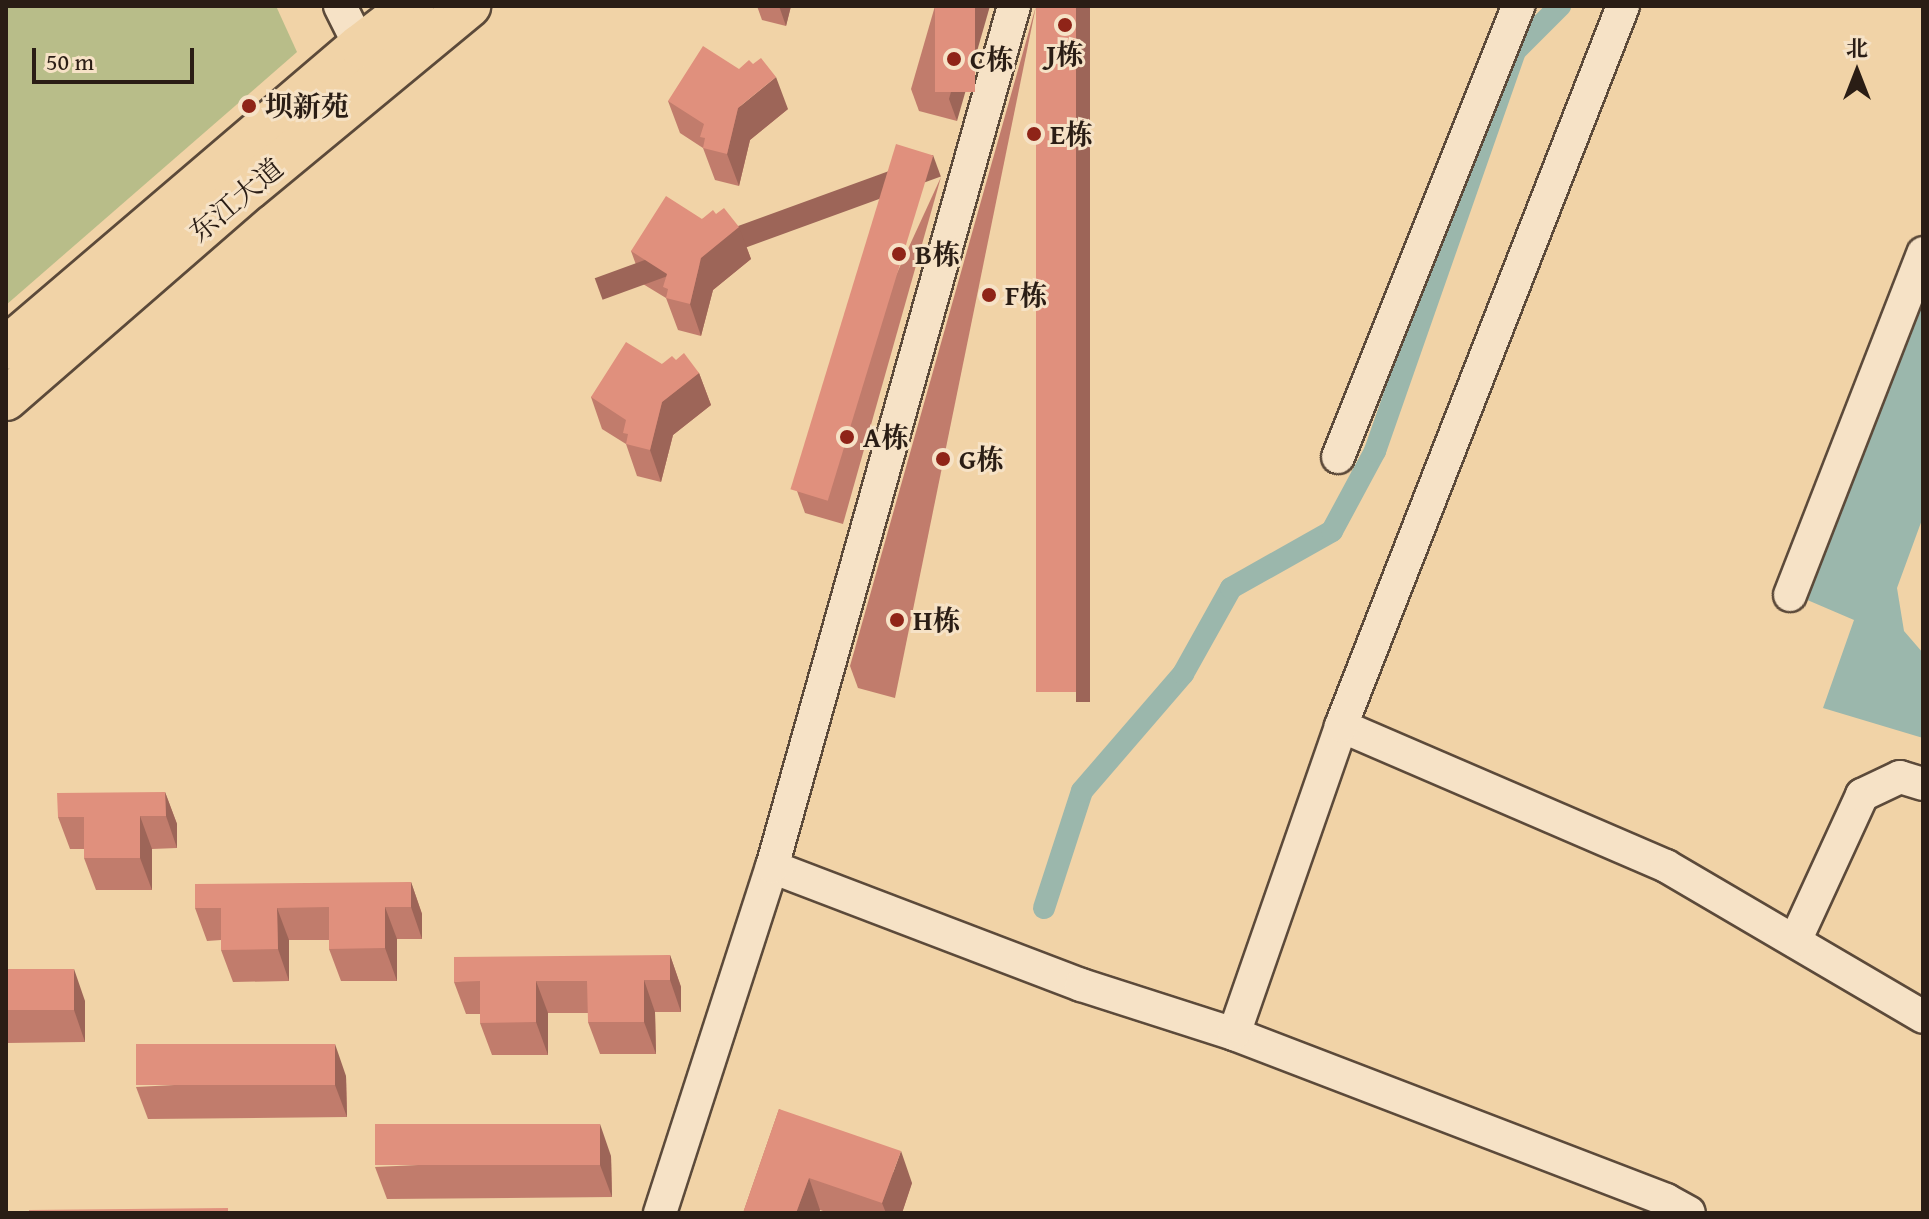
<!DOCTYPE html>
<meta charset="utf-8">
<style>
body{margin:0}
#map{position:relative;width:1929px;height:1219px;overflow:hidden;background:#f1d3a7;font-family:"Gentium Book Plus","Noto Serif SC",serif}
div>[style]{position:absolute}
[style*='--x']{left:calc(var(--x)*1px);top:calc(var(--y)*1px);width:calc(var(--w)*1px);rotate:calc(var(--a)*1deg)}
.green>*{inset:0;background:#b8bd89}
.water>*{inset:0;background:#9bb7ac}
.canal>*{height:22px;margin:-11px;padding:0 11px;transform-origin:11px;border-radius:11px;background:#9bb7ac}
.roads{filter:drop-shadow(2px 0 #5c4a3a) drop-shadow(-2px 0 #5c4a3a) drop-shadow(0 2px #5c4a3a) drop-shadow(0 -2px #5c4a3a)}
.minor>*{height:32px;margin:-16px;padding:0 16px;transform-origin:16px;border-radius:16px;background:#f6e2c6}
.major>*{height:42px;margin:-21px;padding:0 21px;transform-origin:21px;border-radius:21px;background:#f1d3a7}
.wall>*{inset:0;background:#c17c6c}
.shaded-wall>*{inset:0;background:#9d6558;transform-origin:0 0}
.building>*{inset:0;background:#e0907d;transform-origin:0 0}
.dots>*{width:22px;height:22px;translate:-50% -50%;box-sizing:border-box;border:4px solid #f6e2c6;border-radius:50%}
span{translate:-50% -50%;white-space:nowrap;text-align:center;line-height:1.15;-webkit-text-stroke:6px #f6e2c6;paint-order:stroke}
.poi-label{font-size:28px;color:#2a1d15;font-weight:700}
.left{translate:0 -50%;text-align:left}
.street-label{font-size:28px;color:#2a1d15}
.frame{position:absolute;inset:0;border:8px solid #2a1d15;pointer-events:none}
.north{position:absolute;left:1817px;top:32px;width:80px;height:80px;-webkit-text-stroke:6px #f6e2c6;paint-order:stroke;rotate:0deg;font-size:22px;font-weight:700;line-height:32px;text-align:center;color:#2a1d15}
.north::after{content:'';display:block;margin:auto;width:28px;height:36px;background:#2a1d15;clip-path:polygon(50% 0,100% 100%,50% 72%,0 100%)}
.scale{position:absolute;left:32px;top:48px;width:162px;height:36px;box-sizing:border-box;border:4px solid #2a1d15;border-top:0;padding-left:10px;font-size:24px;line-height:28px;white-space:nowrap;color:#2a1d15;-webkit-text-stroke:6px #f6e2c6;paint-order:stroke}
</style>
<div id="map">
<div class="green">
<i style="clip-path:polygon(6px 6px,276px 6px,297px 52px,6px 305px)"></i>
</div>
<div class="water">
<i style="clip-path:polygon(1923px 292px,1923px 517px,1897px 588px,1904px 631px,1923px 653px,1923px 738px,1823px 708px,1854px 620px,1805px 599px)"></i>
</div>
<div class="canal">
<i style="--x:1044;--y:908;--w:123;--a:-72"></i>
<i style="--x:1082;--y:791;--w:155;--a:-49.2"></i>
<i style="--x:1183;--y:674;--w:98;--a:-60.8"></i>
<i style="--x:1231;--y:588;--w:116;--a:-29.4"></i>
<i style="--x:1332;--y:531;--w:91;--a:-61.7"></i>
<i style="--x:1375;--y:451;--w:424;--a:-70.7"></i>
<i style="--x:1515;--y:51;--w:64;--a:-45"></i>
</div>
<div class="roads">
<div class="minor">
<i style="--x:340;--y:6;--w:45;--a:63.4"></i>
<i style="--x:1338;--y:457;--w:486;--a:-68.2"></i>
<i style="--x:1790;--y:595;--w:367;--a:-68.7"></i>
<i style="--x:1341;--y:726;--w:354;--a:23.3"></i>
<i style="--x:1666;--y:866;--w:298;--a:30.4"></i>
<i style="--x:772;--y:867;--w:331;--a:20.9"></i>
<i style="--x:1081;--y:985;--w:161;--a:17.8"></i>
<i style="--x:1234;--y:1034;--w:463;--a:21"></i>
<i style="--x:1666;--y:1200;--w:26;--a:29"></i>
<i style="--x:1795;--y:941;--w:161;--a:-65.3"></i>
<i style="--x:1862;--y:795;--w:42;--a:-25.3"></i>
<i style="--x:1900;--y:777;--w:24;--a:17"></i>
<i style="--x:1234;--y:1034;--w:326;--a:-70.8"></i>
<i style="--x:1341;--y:726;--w:773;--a:-68.61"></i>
<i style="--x:660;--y:1213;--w:364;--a:-72.1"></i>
<i style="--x:772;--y:867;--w:894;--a:-74.3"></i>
</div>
<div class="major">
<i style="--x:6;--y:348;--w:465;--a:-40.5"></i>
<i style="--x:360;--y:46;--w:66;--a:-37.6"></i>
<i style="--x:6;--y:399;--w:322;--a:-41"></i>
<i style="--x:249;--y:188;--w:286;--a:-39.6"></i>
</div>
</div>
<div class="wall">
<i style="clip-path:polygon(757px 6px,791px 6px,786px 26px,762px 20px)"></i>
<i style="clip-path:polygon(935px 6px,957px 121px,919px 111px,911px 89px)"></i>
<i style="clip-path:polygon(1036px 6px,895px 698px,858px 688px,850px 666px)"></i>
<i style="clip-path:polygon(668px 101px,788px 109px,750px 140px,739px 186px,715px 180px,703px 148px,680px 133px)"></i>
<i style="clip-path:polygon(941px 177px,843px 524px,805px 513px,797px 491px)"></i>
<i style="clip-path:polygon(716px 214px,739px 227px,751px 259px,713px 290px,701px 336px,678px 330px,666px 298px,643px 284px,631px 251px,702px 219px)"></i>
<i style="clip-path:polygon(676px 360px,699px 373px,711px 405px,673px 435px,661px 482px,637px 476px,626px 444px,602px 429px,591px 397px,662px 364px)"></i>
<i style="clip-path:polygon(165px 792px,177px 824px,177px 848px,152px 849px,152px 890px,96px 890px,84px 858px,84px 849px,70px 849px,58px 817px)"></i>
<i style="clip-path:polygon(411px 882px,422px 914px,422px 939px,397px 939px,397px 981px,341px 981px,329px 949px,329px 940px,289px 940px,289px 981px,233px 982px,221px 950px,221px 940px,207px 941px,195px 908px)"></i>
<i style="clip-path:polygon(670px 955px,681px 987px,681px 1012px,655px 1012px,656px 1054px,600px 1054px,588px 1022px,588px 1013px,548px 1013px,548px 1055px,492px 1055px,480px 1023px,480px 1014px,466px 1014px,454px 982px)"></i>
<i style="clip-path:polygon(6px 969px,85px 1001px,85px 1042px,6px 1043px)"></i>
<i style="clip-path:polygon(346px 1076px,347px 1117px,148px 1119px,136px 1087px)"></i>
<i style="clip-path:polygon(779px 1109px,912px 1183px,902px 1213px,829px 1213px,820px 1210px,819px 1213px,743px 1213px)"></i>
<i style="clip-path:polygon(611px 1156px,612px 1197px,387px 1199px,375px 1167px)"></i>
</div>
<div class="shaded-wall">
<i style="clip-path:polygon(779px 6px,791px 6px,786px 26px)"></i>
<i style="clip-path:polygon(975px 6px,990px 6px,957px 121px,949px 99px)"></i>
<i style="left:1076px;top:6px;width:14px;height:696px"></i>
<i style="clip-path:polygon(776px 77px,788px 109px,750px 140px,739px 186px,727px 154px,738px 108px)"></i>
<i style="left:933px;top:155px;width:23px;height:360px;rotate:70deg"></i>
<i style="clip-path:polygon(739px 227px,751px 259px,713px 290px,701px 336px,690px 304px,701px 258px)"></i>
<i style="clip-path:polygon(699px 373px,711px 405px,673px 435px,661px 482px,650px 450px,662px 402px)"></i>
<i style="clip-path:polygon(165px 792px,177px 824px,177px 848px,166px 816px)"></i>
<i style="clip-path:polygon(140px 816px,152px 849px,152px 890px,140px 858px)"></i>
<i style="clip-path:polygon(411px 882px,422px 914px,422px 939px,411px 907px)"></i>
<i style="clip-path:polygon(385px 907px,397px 939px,397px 981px,385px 948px)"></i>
<i style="clip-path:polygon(277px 908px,289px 940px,289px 981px,278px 949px)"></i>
<i style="clip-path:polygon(670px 955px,681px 987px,681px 1012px,670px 980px)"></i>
<i style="clip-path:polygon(74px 969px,85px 1001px,85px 1042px,74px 1010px)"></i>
<i style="clip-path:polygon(644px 980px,655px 1012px,656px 1054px,644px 1022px)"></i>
<i style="clip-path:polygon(536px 981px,548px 1013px,548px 1055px,536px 1022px)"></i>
<i style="clip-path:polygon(335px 1044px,346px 1076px,347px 1117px,335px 1085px)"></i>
<i style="clip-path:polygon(600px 1124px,611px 1156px,612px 1197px,600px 1165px)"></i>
<i style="clip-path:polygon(901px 1151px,912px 1183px,902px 1213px,886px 1213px,882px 1203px)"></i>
<i style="clip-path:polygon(809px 1178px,820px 1210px,819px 1213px,796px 1213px)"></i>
</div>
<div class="building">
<i style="left:935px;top:6px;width:40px;height:86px"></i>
<i style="left:1036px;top:6px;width:40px;height:686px"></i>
<i style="clip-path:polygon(703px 46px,739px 69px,749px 60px,753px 64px,761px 58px,776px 77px,738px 108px,727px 154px,703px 148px,705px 138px,700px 137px,704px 124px,668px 101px)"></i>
<i style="left:896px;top:144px;width:39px;height:361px;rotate:17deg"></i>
<i style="clip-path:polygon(666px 196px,702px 219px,713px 210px,716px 214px,724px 208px,739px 227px,701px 258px,690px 304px,666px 298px,668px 289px,663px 287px,667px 274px,631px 251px)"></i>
<i style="clip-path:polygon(626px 342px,662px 364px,672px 356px,676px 360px,684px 353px,699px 373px,662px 402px,650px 450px,626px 444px,628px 434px,623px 433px,626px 420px,591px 397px)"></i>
<i style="clip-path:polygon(165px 792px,166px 816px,140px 816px,140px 858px,84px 858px,84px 817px,58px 817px,57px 793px)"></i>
<i style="clip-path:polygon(411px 882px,411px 907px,385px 907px,385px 948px,329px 949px,329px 907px,277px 908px,278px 949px,221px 950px,221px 908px,195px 908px,195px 884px)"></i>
<i style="clip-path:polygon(670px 955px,670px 980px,644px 980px,644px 1022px,588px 1022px,587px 981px,536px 981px,536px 1022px,480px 1023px,480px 981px,454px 982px,454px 957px)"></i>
<i style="left:6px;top:969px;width:68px;height:41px"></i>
<i style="left:335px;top:1044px;width:41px;height:199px;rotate:90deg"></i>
<i style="clip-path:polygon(779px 1109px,901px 1151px,882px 1203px,809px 1178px,796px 1213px,743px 1213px)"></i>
<i style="left:600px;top:1124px;width:41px;height:225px;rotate:90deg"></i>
<i style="clip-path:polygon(228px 1208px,228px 1213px,29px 1213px,29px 1210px)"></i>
</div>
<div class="dots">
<i style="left:1065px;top:25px;background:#8f2418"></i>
<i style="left:954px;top:59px;background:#8f2418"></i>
<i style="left:249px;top:106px;background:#8f2418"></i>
<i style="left:1034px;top:134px;background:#8f2418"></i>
<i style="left:899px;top:254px;background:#8f2418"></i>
<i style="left:989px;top:295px;background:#8f2418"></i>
<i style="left:847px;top:437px;background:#8f2418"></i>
<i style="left:943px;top:459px;background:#8f2418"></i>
<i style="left:897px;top:620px;background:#8f2418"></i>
</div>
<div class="poi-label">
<span style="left:1065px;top:54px">J栋</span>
<span class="left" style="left:970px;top:59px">C栋</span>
<span class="left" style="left:265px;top:106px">坝新苑</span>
<span class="left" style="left:1050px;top:134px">E栋</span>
<span class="left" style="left:915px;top:254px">B栋</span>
<span class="left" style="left:1005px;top:295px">F栋</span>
<span class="left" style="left:863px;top:437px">A栋</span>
<span class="left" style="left:959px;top:459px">G栋</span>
<span class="left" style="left:913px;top:620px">H栋</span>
</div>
<div class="street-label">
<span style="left:236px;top:200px;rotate:-40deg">东江大道</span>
</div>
<div class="frame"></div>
<div class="north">北</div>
<div class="scale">50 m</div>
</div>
